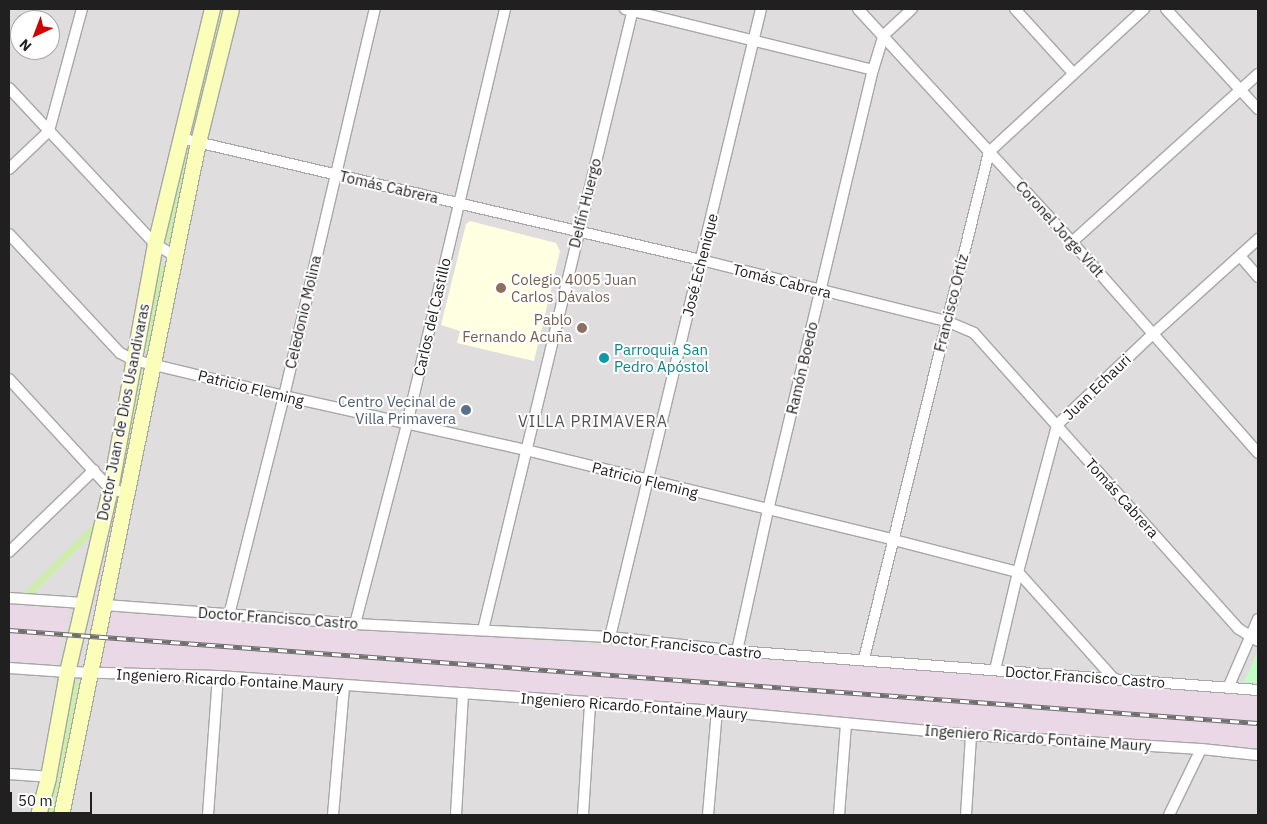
<!DOCTYPE html>
<meta charset="utf-8">
<style>
body{margin:0}
#map{position:relative;width:1267px;height:824px;overflow:hidden;background:#f1eee6;font-family:"IBM Plex Sans",sans-serif}
div>[style]{position:absolute}
[style*='--x']{left:calc(var(--x)*1px);top:calc(var(--y)*1px);width:calc(var(--w)*1px);rotate:calc(var(--a)*1deg)}
.residential>*{inset:0;background:#dfdddd}
.industrial>*{inset:0;background:#ebd8e7}
.education>*{inset:0;background:#ffffe2}
.grass>*{inset:0;background:#cea;transform-origin:0 0}
.park>*{inset:0;background:#c2fdc6}
.roads{filter:drop-shadow(1px 0 #a7a7a7) drop-shadow(-1px 0 #a7a7a7) drop-shadow(0 1px #a7a7a7) drop-shadow(0 -1px #a7a7a7)}
.street>*{height:10px;margin:-5px;padding:0 5px;transform-origin:5px;border-radius:5px;background:#fff}
.secondary>*{height:15px;margin:-7.5px;padding:0 7.5px;transform-origin:7.5px;border-radius:7.5px;background:#fbfeb8}
.rail>*{height:5px;margin-top:-2.5px;transform-origin:0;background:repeating-linear-gradient(90deg,#fff 0 9px,#6e6e6e 0 18px);box-sizing:border-box;border-block:1px solid #6e6e6e}
.dots>*{width:14px;height:14px;translate:-50% -50%;box-sizing:border-box;border:2px solid #fff;border-radius:50%}
span{translate:-50% -50%;white-space:nowrap;text-align:center;line-height:1.15;-webkit-text-stroke:4px #fff;paint-order:stroke}
.street-label{font-size:15px;color:#202020}
.education-label{font-size:15px;color:#785e54}
.left{translate:0 -50%;text-align:left}
.right{translate:-100% -50%;text-align:right}
.culture-label{font-size:15px;color:#0d838f}
.service-label{font-size:15px;color:#4e5e75}
.neighbourhood-label{font-size:16px;color:#535353;letter-spacing:1px}
.frame{position:absolute;inset:0;border:10px solid #202020;pointer-events:none}
.north{position:absolute;left:10px;top:10px;width:50px;height:50px;box-sizing:border-box;background:#fff;border:1px solid #a6a6a6;border-radius:50%;rotate:223deg;font-size:14px;font-weight:700;line-height:20px;text-align:center;color:#202020}
.north::after{content:'';display:block;margin:auto;width:18px;height:22px;background:#d10001;clip-path:polygon(50% 0,100% 100%,50% 72%,0 100%)}
.scale{position:absolute;left:10px;top:792px;width:82px;height:22px;box-sizing:border-box;border:2px solid #202020;border-top:0;padding-left:6px;font-size:15px;line-height:18px;white-space:nowrap;color:#202020;-webkit-text-stroke:4px #fff;paint-order:stroke}
</style>
<div id="map">
<div class="residential">
<i style="clip-path:polygon(evenodd,9px 9px,1258px 9px,1258px 815px,9px 815px,9px 9px,20px 20px,50px 20px,50px 50px,20px 50px,20px 20px)"></i>
</div>
<div class="industrial">
<i style="clip-path:polygon(9px 603px,68px 608px,57px 664px,9px 661px)"></i>
<i style="clip-path:polygon(113px 613px,436px 633px,839px 665px,1258px 693px,1258px 756px,101px 667px)"></i>
</div>
<div class="education">
<i style="clip-path:polygon(470px 221px,556px 243px,560px 251px,534px 361px,457px 343px,460px 331px,441px 325px,466px 224px)"></i>
</div>
<div class="grass">
<i style="clip-path:polygon(217px 9px,224px 9px,195px 125px,191px 129px,188px 128px)"></i>
<i style="clip-path:polygon(186px 148px,189px 151px,171px 241px,167px 243px,164px 239px,182px 152px)"></i>
<i style="clip-path:polygon(161px 264px,164px 265px,165px 269px,148px 352px,144px 353px,142px 352px,157px 269px)"></i>
<i style="clip-path:polygon(139px 369px,144px 372px,123px 480px,118px 484px)"></i>
<i style="left:112px;top:505px;width:7px;height:130px;rotate:45deg"></i>
<i style="clip-path:polygon(77px 679px,79px 685px,53px 815px,46px 815px,74px 681px)"></i>
</div>
<div class="park">
<i style="clip-path:polygon(1257px 653px,1258px 683px,1244px 682px)"></i>
</div>
<div class="roads">
<div class="street">
<i style="--x:625;--y:9;--w:255;--a:13.8"></i>
<i style="--x:858;--y:9;--w:316;--a:47.4"></i>
<i style="--x:1072;--y:242;--w:281;--a:48.6"></i>
<i style="--x:1015;--y:9;--w:86;--a:47.8"></i>
<i style="--x:1166;--y:9;--w:136;--a:47.4"></i>
<i style="--x:9;--y:88;--w:214;--a:46.9"></i>
<i style="--x:155;--y:244;--w:23;--a:31"></i>
<i style="--x:180;--y:138;--w:535;--a:13.18"></i>
<i style="--x:701;--y:260;--w:252;--a:14"></i>
<i style="--x:946;--y:321;--w:30;--a:23"></i>
<i style="--x:974;--y:333;--w:397;--a:48.2"></i>
<i style="--x:1239;--y:629;--w:22;--a:32"></i>
<i style="--x:9;--y:169;--w:55;--a:-43.5"></i>
<i style="--x:49;--y:131;--w:126;--a:-74.9"></i>
<i style="--x:9;--y:234;--w:163;--a:47"></i>
<i style="--x:120;--y:353;--w:16;--a:27"></i>
<i style="--x:134;--y:360;--w:154;--a:13.5"></i>
<i style="--x:284;--y:396;--w:248;--a:12.6"></i>
<i style="--x:526;--y:450;--w:379;--a:13.7"></i>
<i style="--x:894;--y:540;--w:128;--a:14.5"></i>
<i style="--x:1018;--y:572;--w:142;--a:48.1"></i>
<i style="--x:1072;--y:242;--w:251;--a:-42.1"></i>
<i style="--x:1240;--y:256;--w:28;--a:49"></i>
<i style="--x:9;--y:379;--w:149;--a:47.4"></i>
<i style="--x:110;--y:489;--w:17;--a:13"></i>
<i style="--x:9;--y:552;--w:118;--a:-44"></i>
<i style="--x:9;--y:598;--w:74;--a:3.9"></i>
<i style="--x:105;--y:605;--w:251;--a:4.3"></i>
<i style="--x:355;--y:624;--w:255;--a:2.9"></i>
<i style="--x:610;--y:637;--w:128;--a:6.3"></i>
<i style="--x:737;--y:651;--w:522;--a:4.28"></i>
<i style="--x:229;--y:615;--w:226;--a:-75.9"></i>
<i style="--x:284;--y:396;--w:398;--a:-76.8"></i>
<i style="--x:355;--y:624;--w:207;--a:-75.4"></i>
<i style="--x:407;--y:424;--w:426;--a:-76.7"></i>
<i style="--x:483;--y:630;--w:639;--a:-76.42"></i>
<i style="--x:610;--y:637;--w:646;--a:-76.48"></i>
<i style="--x:737;--y:651;--w:144;--a:-77.6"></i>
<i style="--x:768;--y:510;--w:452;--a:-76.6"></i>
<i style="--x:873;--y:70;--w:37;--a:-73"></i>
<i style="--x:884;--y:35;--w:38;--a:-43"></i>
<i style="--x:864;--y:659;--w:522;--a:-76.15"></i>
<i style="--x:989;--y:152;--w:211;--a:-42.7"></i>
<i style="--x:9;--y:668;--w:58;--a:3.9"></i>
<i style="--x:67;--y:672;--w:151;--a:1.5"></i>
<i style="--x:218;--y:676;--w:246;--a:4"></i>
<i style="--x:463;--y:693;--w:255;--a:4.1"></i>
<i style="--x:717;--y:711;--w:255;--a:5.4"></i>
<i style="--x:971;--y:735;--w:230;--a:3.5"></i>
<i style="--x:1201;--y:749;--w:57;--a:6"></i>
<i style="--x:995;--y:670;--w:101;--a:-76.8"></i>
<i style="--x:1018;--y:572;--w:152;--a:-75.1"></i>
<i style="--x:1057;--y:425;--w:132;--a:-43.5"></i>
<i style="--x:1153;--y:334;--w:142;--a:-42.1"></i>
<i style="--x:1228;--y:688;--w:75;--a:-66.5"></i>
<i style="--x:9;--y:774;--w:39;--a:4"></i>
<i style="--x:208;--y:815;--w:139;--a:-85.9"></i>
<i style="--x:333;--y:815;--w:129;--a:-85.1"></i>
<i style="--x:456;--y:815;--w:122;--a:-86.7"></i>
<i style="--x:583;--y:815;--w:112;--a:-86.4"></i>
<i style="--x:708;--y:815;--w:104;--a:-85.1"></i>
<i style="--x:839;--y:815;--w:92;--a:-85.6"></i>
<i style="--x:966;--y:815;--w:80;--a:-86.4"></i>
<i style="--x:1169;--y:815;--w:73;--a:-64.1"></i>
</div>
<div class="secondary">
<i style="--x:38;--y:815;--w:39;--a:-75"></i>
<i style="--x:48;--y:777;--w:107;--a:-79.7"></i>
<i style="--x:67;--y:672;--w:188;--a:-76.8"></i>
<i style="--x:110;--y:489;--w:249;--a:-79.6"></i>
<i style="--x:155;--y:244;--w:242;--a:-76.4"></i>
<i style="--x:61;--y:815;--w:687;--a:-78.49"></i>
<i style="--x:198;--y:142;--w:137;--a:-76.1"></i>
</div>
</div>
<div class="rail">
<i style="--x:9;--y:630;--w:1252;--a:4.26"></i>
</div>
<div class="dots">
<i style="left:501px;top:288px;background:#8d6e63"></i>
<i style="left:582px;top:328px;background:#8d6e63"></i>
<i style="left:604px;top:358px;background:#0f9aa8"></i>
<i style="left:466px;top:410px;background:#5c6f8a"></i>
</div>
<div class="street-label">
<span style="left:389px;top:187px;rotate:13deg">Tomás Cabrera</span>
<span style="left:585px;top:203px;rotate:-76deg">Delfín Huergo</span>
<span style="left:1060px;top:229px;rotate:48deg">Coronel Jorge Vidt</span>
<span style="left:700px;top:265px;rotate:-76deg">José Echenique</span>
<span style="left:782px;top:281px;rotate:14deg">Tomás Cabrera</span>
<span style="left:951px;top:303px;rotate:-76deg">Francisco Ortíz</span>
<span style="left:303px;top:312px;rotate:-77deg">Celedonio Molina</span>
<span style="left:432px;top:317px;rotate:-77deg">Carlos del Castillo</span>
<span style="left:802px;top:368px;rotate:-77deg">Ramón Boedo</span>
<span style="left:1097px;top:387px;rotate:-44deg">Juan Echauri</span>
<span style="left:251px;top:388px;rotate:14deg">Patricio Fleming</span>
<span style="left:123px;top:412px;rotate:-79deg">Doctor Juan de Dios Usandivaras</span>
<span style="left:645px;top:480px;rotate:14deg">Patricio Fleming</span>
<span style="left:1122px;top:498px;rotate:48deg">Tomás Cabrera</span>
<span style="left:278px;top:618px;rotate:4deg">Doctor Francisco Castro</span>
<span style="left:682px;top:645px;rotate:6deg">Doctor Francisco Castro</span>
<span style="left:1085px;top:677px;rotate:4deg">Doctor Francisco Castro</span>
<span style="left:230px;top:680px;rotate:3deg">Ingeniero Ricardo Fontaine Maury</span>
<span style="left:634px;top:706px;rotate:4deg">Ingeniero Ricardo Fontaine Maury</span>
<span style="left:1038px;top:738px;rotate:4deg">Ingeniero Ricardo Fontaine Maury</span>
</div>
<div class="education-label">
<span class="left" style="left:511px;top:288px">Colegio 4005 Juan<br>Carlos Dávalos</span>
<span class="right" style="left:572px;top:328px">Pablo<br>Fernando Acuña</span>
</div>
<div class="culture-label">
<span class="left" style="left:614px;top:358px">Parroquia San<br>Pedro Apóstol</span>
</div>
<div class="service-label">
<span class="right" style="left:456px;top:410px">Centro Vecinal de<br>Villa Primavera</span>
</div>
<div class="neighbourhood-label">
<span style="left:593px;top:421px">VILLA PRIMAVERA</span>
</div>
<div class="frame"></div>
<div class="north">N</div>
<div class="scale">50 m</div>
</div>
